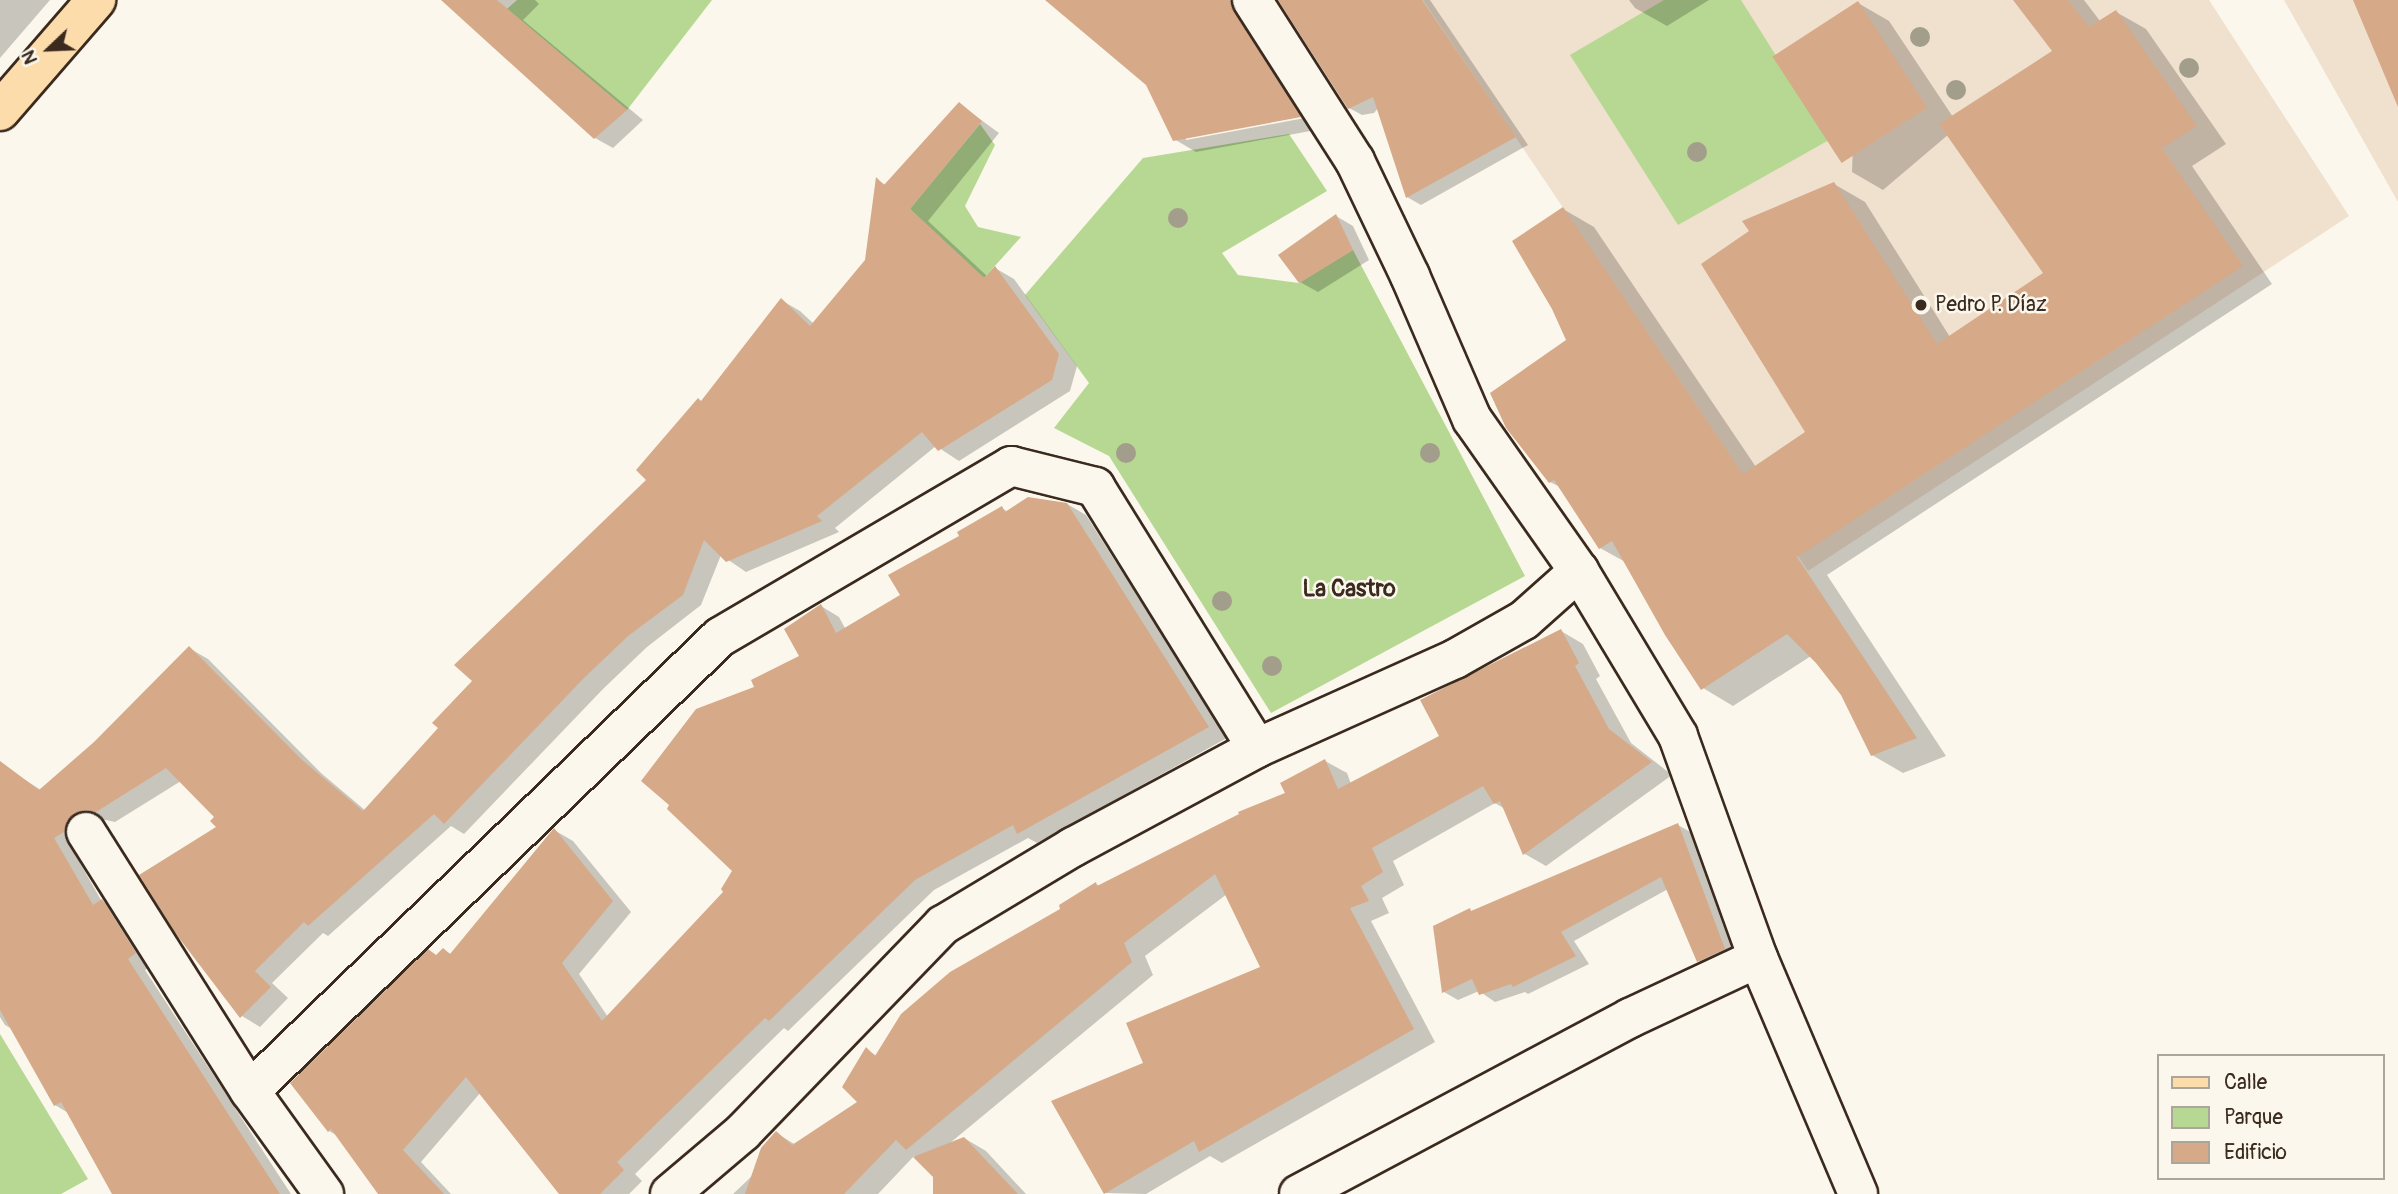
<!DOCTYPE html>
<meta charset="utf-8">
<style>
body{margin:0}
#map{position:relative;width:2398px;height:1194px;overflow:hidden;background:#fbf7ec;font-family:Pangolin,sans-serif}
div>[style]{position:absolute}
[style*='--x']{left:calc(var(--x)*1px);top:calc(var(--y)*1px);width:calc(var(--w)*1px);rotate:calc(var(--a)*1deg)}
.built>*{inset:0;background:#f0e0ce}
.green>*{inset:0;background:#b6d892}
.shadow>*{inset:0;background:#0003}
.building>*{inset:0;background:#d6a988;transform-origin:0 0}
.roads{filter:drop-shadow(2px 0 #3b2a1e) drop-shadow(-2px 0 #3b2a1e) drop-shadow(0 2px #3b2a1e) drop-shadow(0 -2px #3b2a1e)}
.minor>*{height:38px;margin:-19px;padding:0 19px;transform-origin:19px;border-radius:19px;background:#fbf7ec}
.major>*{height:38px;margin:-19px;padding:0 19px;transform-origin:19px;border-radius:19px;background:#fddcac}
.trees>*{width:20px;height:20px;margin:-10px;border-radius:50%;background:#a29e8b}
.dots>*{width:19px;height:19px;translate:-50% -50%;box-sizing:border-box;border:4px solid #fbf7ec;border-radius:50%}
span{translate:-50% -50%;white-space:nowrap;text-align:center;line-height:1.15;-webkit-text-stroke:5px #fbf7ec;paint-order:stroke}
.poi-label{font-size:21px;color:#3b2a1e}
.left{translate:0 -50%;text-align:left}
.neighbourhood-label{font-size:23px;color:#3b2a1e;font-weight:700}
.legend{position:absolute;left:2157px;top:1054px;width:228px;height:126px;box-sizing:border-box;background:#fbf7ec;border:2px solid #aea59a;margin:0;padding:9px 12px;list-style:none;font-size:21px;color:#3b2a1e}
.legend li{display:flex;align-items:center;gap:14px;height:35px}
.legend b{width:35px;border:2px solid #aea59a}
.north{position:absolute;left:14px;top:14px;width:70px;height:70px;-webkit-text-stroke:5px #fbf7ec;paint-order:stroke;rotate:247deg;font-size:19px;font-weight:700;line-height:28px;text-align:center;color:#3b2a1e}
.north::after{content:'';display:block;margin:auto;width:24px;height:32px;background:#3b2a1e;clip-path:polygon(50% 0,100% 100%,50% 72%,0 100%)}
</style>
<div id="map">
<div class="built">
<i style="clip-path:polygon(1423px 0,2209px 0,2349px 216px,1808px 571px)"></i>
<i style="clip-path:polygon(2284px 0,2398px 0,2398px 202px)"></i>
</div>
<div class="green">
<i style="clip-path:polygon(517px 0,712px 0,627px 110px,507px 9px)"></i>
<i style="clip-path:polygon(1664px 0,1741px 0,1829px 140px,1678px 225px,1570px 55px)"></i>
<i style="clip-path:polygon(980px 124px,995px 145px,965px 206px,978px 227px,1021px 237px,984px 278px,910px 209px)"></i>
<i style="clip-path:polygon(1289px 134px,1327px 191px,1222px 253px,1238px 275px,1299px 283px,1353px 250px,1525px 576px,1271px 713px,1109px 456px,1054px 428px,1089px 383px,1025px 295px,1143px 158px)"></i>
<i style="clip-path:polygon(0 1034px,88px 1179px,61px 1194px,0 1194px)"></i>
</div>
<div class="shadow">
<i style="clip-path:polygon(0 0,50px 0,0 58px)"></i>
<i style="clip-path:polygon(442px 0,535px 0,539px 4px,523px 20px,643px 120px,613px 148px,595px 138px)"></i>
<i style="clip-path:polygon(evenodd,1047px 0,1235px 0,1321px 129px,1196px 152px,1174px 139px,1148px 84px,1047px 0,1309px 114px,1310px 117px,1186px 140px,1186px 136px,1309px 114px)"></i>
<i style="clip-path:polygon(1282px 0,1430px 0,1528px 145px,1421px 205px,1407px 197px,1378px 108px,1374px 113px,1362px 115px,1349px 108px)"></i>
<i style="clip-path:polygon(1629px 0,1709px 0,1667px 26px,1635px 8px)"></i>
<i style="clip-path:polygon(2016px 0,2084px 0,2100px 21px,2116px 12px,2146px 29px,2226px 144px,2192px 166px,2272px 284px,1827px 575px,1946px 756px,1903px 773px,1872px 755px,1842px 694px,1811px 656px,1733px 706px,1703px 688px,1627px 563px,1600px 548px,1562px 488px,1550px 482px,1568px 340px,1563px 209px,1594px 227px,1756px 467px,1808px 432px,1834px 184px,1865px 202px,1950px 337px,2046px 273px,1949px 134px,1883px 190px,1852px 172px,1858px 3px,1889px 21px,1953px 117px,2055px 51px)"></i>
<i style="clip-path:polygon(959px 104px,999px 133px,928px 221px,987px 276px,995px 268px,1014px 279px,1077px 366px,1070px 391px,959px 461px,936px 446px,835px 528px,839px 532px,746px 572px,721px 555px,701px 605px,647px 647px,603px 689px,464px 834px,451px 826px,328px 936px,323px 933px,272px 983px,288px 998px,260px 1027px,242px 1016px,178px 933px,219px 828px,217px 817px,181px 781px,115px 822px,106px 820px,94px 823px,83px 843px,72px 849px,101px 900px,121px 912px,154px 964px,145px 970px,291px 1194px,119px 1194px,70px 1114px,55px 1105px,14px 1030px,5px 1025px,0 1017px,0 789px,14px 773px,41px 790px,95px 743px,189px 648px,208px 659px,321px 773px,366px 811px,441px 728px,475px 681px,649px 480px,702px 402px,781px 300px,800px 311px,814px 324px,866px 261px,877px 180px,886px 185px)"></i>
<i style="clip-path:polygon(1336px 216px,1353px 226px,1369px 260px,1318px 292px,1300px 282px)"></i>
<i style="clip-path:polygon(1067px 504px,1086px 515px,1227px 738px,1037px 843px,1028px 838px,934px 890px,788px 1031px,784px 1028px,635px 1174px,642px 1181px,629px 1194px,561px 1194px,481px 1092px,421px 1162px,451px 1194px,380px 1194px,338px 1136px,329px 1131px,437px 957px,443px 950px,451px 954px,554px 830px,573px 841px,631px 912px,579px 974px,608px 1017px,726px 892px,735px 871px,756px 688px,801px 656px,821px 606px,839px 617px,846px 630px,903px 596px,961px 536px,1002px 508px,1008px 512px)"></i>
<i style="clip-path:polygon(1561px 631px,1583px 644px,1600px 676px,1596px 679px,1631px 743px,1672px 775px,1546px 866px,1525px 854px,1505px 809px,1495px 803px,1393px 861px,1404px 885px,1382px 898px,1389px 913px,1371px 921px,1435px 1042px,1222px 1163px,1210px 1156px,1146px 1194px,1105px 1193px,1146px 1064px,1262px 968px,1227px 894px,1145px 956px,1153px 975px,950px 1143px,964px 1138px,986px 1151px,1026px 1194px,934px 1194px,935px 1177px,914px 1156px,878px 1194px,733px 1194px,753px 1175px,776px 1133px,796px 1145px,860px 1102px,866px 1049px,877px 1056px,1096px 884px,1100px 886px,1287px 794px,1325px 761px,1347px 773px,1351px 784px,1442px 737px,1422px 701px)"></i>
<i style="clip-path:polygon(1678px 825px,1692px 833px,1738px 958px,1713px 969px,1699px 961px,1668px 889px,1574px 941px,1589px 964px,1528px 994px,1525px 992px,1495px 1002px,1479px 991px,1458px 1000px,1444px 992px,1435px 927px,1470px 910px,1473px 912px)"></i>
</div>
<div class="building">
<i style="clip-path:polygon(441px 0,497px 0,627px 110px,594px 139px)"></i>
<i style="clip-path:polygon(1045px 0,1230px 0,1234px 12px,1301px 117px,1173px 141px,1146px 85px)"></i>
<i style="clip-path:polygon(1278px 0,1422px 0,1516px 137px,1406px 198px,1373px 97px,1348px 109px)"></i>
<i style="clip-path:polygon(2013px 0,2068px 0,2089px 27px,2116px 10px,2197px 126px,2162px 148px,2243px 266px,1797px 557px,1917px 738px,1871px 756px,1841px 695px,1816px 663px,1787px 634px,1701px 690px,1665px 635px,1612px 541px,1599px 549px,1554px 480px,1549px 483px,1506px 428px,1490px 393px,1566px 340px,1552px 309px,1512px 241px,1563px 207px,1743px 474px,1805px 432px,1701px 264px,1749px 231px,1742px 221px,1834px 182px,1937px 344px,2043px 273px,1939px 124px,2052px 51px)"></i>
<i style="clip-path:polygon(2353px 0,2398px 0,2398px 107px)"></i>
<i style="left:1858px;top:1px;width:127px;height:102px;rotate:57deg"></i>
<i style="clip-path:polygon(959px 102px,982px 121px,910px 209px,984px 278px,995px 266px,1059px 354px,1052px 380px,938px 451px,922px 432px,817px 516px,822px 521px,726px 562px,704px 540px,683px 595px,628px 636px,584px 678px,444px 824px,434px 814px,308px 926px,304px 922px,255px 971px,271px 987px,240px 1018px,176px 934px,139px 875px,216px 827px,210px 821px,214px 817px,166px 768px,96px 812px,86px 810px,75px 813px,67px 821px,64px 832px,54px 838px,93px 905px,102px 899px,136px 953px,128px 959px,280px 1194px,112px 1194px,61px 1102px,54px 1106px,0 1010px,0 761px,39px 790px,94px 742px,189px 646px,302px 760px,363px 811px,438px 728px,432px 723px,472px 681px,454px 665px,646px 480px,636px 470px,698px 398px,701px 401px,781px 298px,810px 326px,865px 260px,876px 177px,884px 185px)"></i>
<i style="clip-path:polygon(1336px 214px,1353px 250px,1299px 283px,1278px 255px)"></i>
<i style="clip-path:polygon(1028px 497px,1067px 503px,1209px 727px,1017px 834px,1013px 825px,915px 880px,769px 1021px,765px 1018px,617px 1162px,624px 1170px,600px 1194px,559px 1194px,466px 1077px,403px 1150px,444px 1194px,378px 1194px,331px 1129px,328px 1132px,290px 1083px,428px 949px,436px 955px,443px 948px,450px 954px,554px 828px,613px 901px,562px 963px,602px 1021px,723px 892px,721px 889px,732px 871px,667px 809px,669px 805px,641px 781px,696px 709px,754px 687px,751px 680px,799px 656px,784px 629px,821px 604px,836px 633px,900px 595px,888px 575px,959px 536px,957px 532px,1002px 506px,1005px 512px)"></i>
<i style="clip-path:polygon(1561px 629px,1579px 663px,1575px 666px,1609px 729px,1652px 762px,1523px 855px,1500px 801px,1494px 804px,1483px 786px,1372px 848px,1383px 872px,1361px 886px,1369px 901px,1350px 908px,1414px 1029px,1199px 1152px,1194px 1141px,1104px 1194px,1051px 1101px,1143px 1063px,1126px 1023px,1260px 967px,1215px 874px,1124px 943px,1132px 962px,906px 1150px,896px 1140px,844px 1194px,745px 1194px,761px 1148px,776px 1131px,792px 1145px,857px 1102px,842px 1087px,866px 1047px,875px 1056px,901px 1014px,950px 972px,1060px 909px,1059px 905px,1096px 882px,1097px 886px,1239px 814px,1238px 812px,1285px 793px,1280px 783px,1325px 759px,1338px 789px,1439px 736px,1420px 700px)"></i>
<i style="clip-path:polygon(1678px 823px,1725px 949px,1697px 962px,1661px 877px,1561px 932px,1576px 956px,1513px 987px,1511px 984px,1479px 995px,1472px 979px,1442px 993px,1433px 926px,1470px 908px,1471px 911px)"></i>
<i style="clip-path:polygon(964px 1137px,1018px 1194px,933px 1194px,933px 1177px,913px 1157px)"></i>
</div>
<div class="roads">
<div class="minor">
<i style="--x:1252;--y:0;--w:191;--a:57.4"></i>
<i style="--x:1355;--y:161;--w:127;--a:64.4"></i>
<i style="--x:1410;--y:276;--w:156;--a:66.6"></i>
<i style="--x:1472;--y:419;--w:186;--a:54.9"></i>
<i style="--x:1579;--y:571;--w:192;--a:59"></i>
<i style="--x:1678;--y:736;--w:236;--a:70.2"></i>
<i style="--x:1758;--y:958;--w:256;--a:67"></i>
<i style="--x:86;--y:832;--w:307;--a:57.7"></i>
<i style="--x:250;--y:1091;--w:127;--a:54.3"></i>
<i style="--x:250;--y:1091;--w:653;--a:-44.01"></i>
<i style="--x:720;--y:637;--w:338;--a:-30.4"></i>
<i style="--x:1011;--y:466;--w:87;--a:14"></i>
<i style="--x:1095;--y:487;--w:307;--a:58.2"></i>
<i style="--x:670;--y:1194;--w:96;--a:-40.3"></i>
<i style="--x:743;--y:1132;--w:288;--a:-46"></i>
<i style="--x:943;--y:925;--w:152;--a:-31"></i>
<i style="--x:1073;--y:847;--w:209;--a:-28.3"></i>
<i style="--x:1257;--y:748;--w:217;--a:-24.2"></i>
<i style="--x:1455;--y:659;--w:79;--a:-29.5"></i>
<i style="--x:1524;--y:620;--w:74;--a:-41.7"></i>
<i style="--x:1299;--y:1194;--w:375;--a:-28"></i>
<i style="--x:1630;--y:1018;--w:141;--a:-25.1"></i>
</div>
<div class="major">
<i style="--x:0;--y:111;--w:147;--a:-49.1"></i>
</div>
</div>
<div class="trees">
<i style="left:1920px;top:37px"></i>
<i style="left:2189px;top:68px"></i>
<i style="left:1956px;top:90px"></i>
<i style="left:1697px;top:152px"></i>
<i style="left:1178px;top:218px"></i>
<i style="left:1126px;top:453px"></i>
<i style="left:1430px;top:453px"></i>
<i style="left:1222px;top:601px"></i>
<i style="left:1272px;top:666px"></i>
</div>
<div class="dots">
<i style="left:1921px;top:305px;background:#3b2a1e"></i>
</div>
<div class="poi-label">
<span class="left" style="left:1935px;top:305px">Pedro P. Díaz</span>
</div>
<div class="neighbourhood-label">
<span style="left:1349px;top:589px">La Castro</span>
</div>
<ul class="legend">
<li><b style="height:9px;background:#fddcac"></b>Calle</li>
<li><b style="height:19px;background:#b6d892"></b>Parque</li>
<li><b style="height:19px;background:#d6a988"></b>Edificio</li>
</ul>
<div class="north">N</div>
</div>
